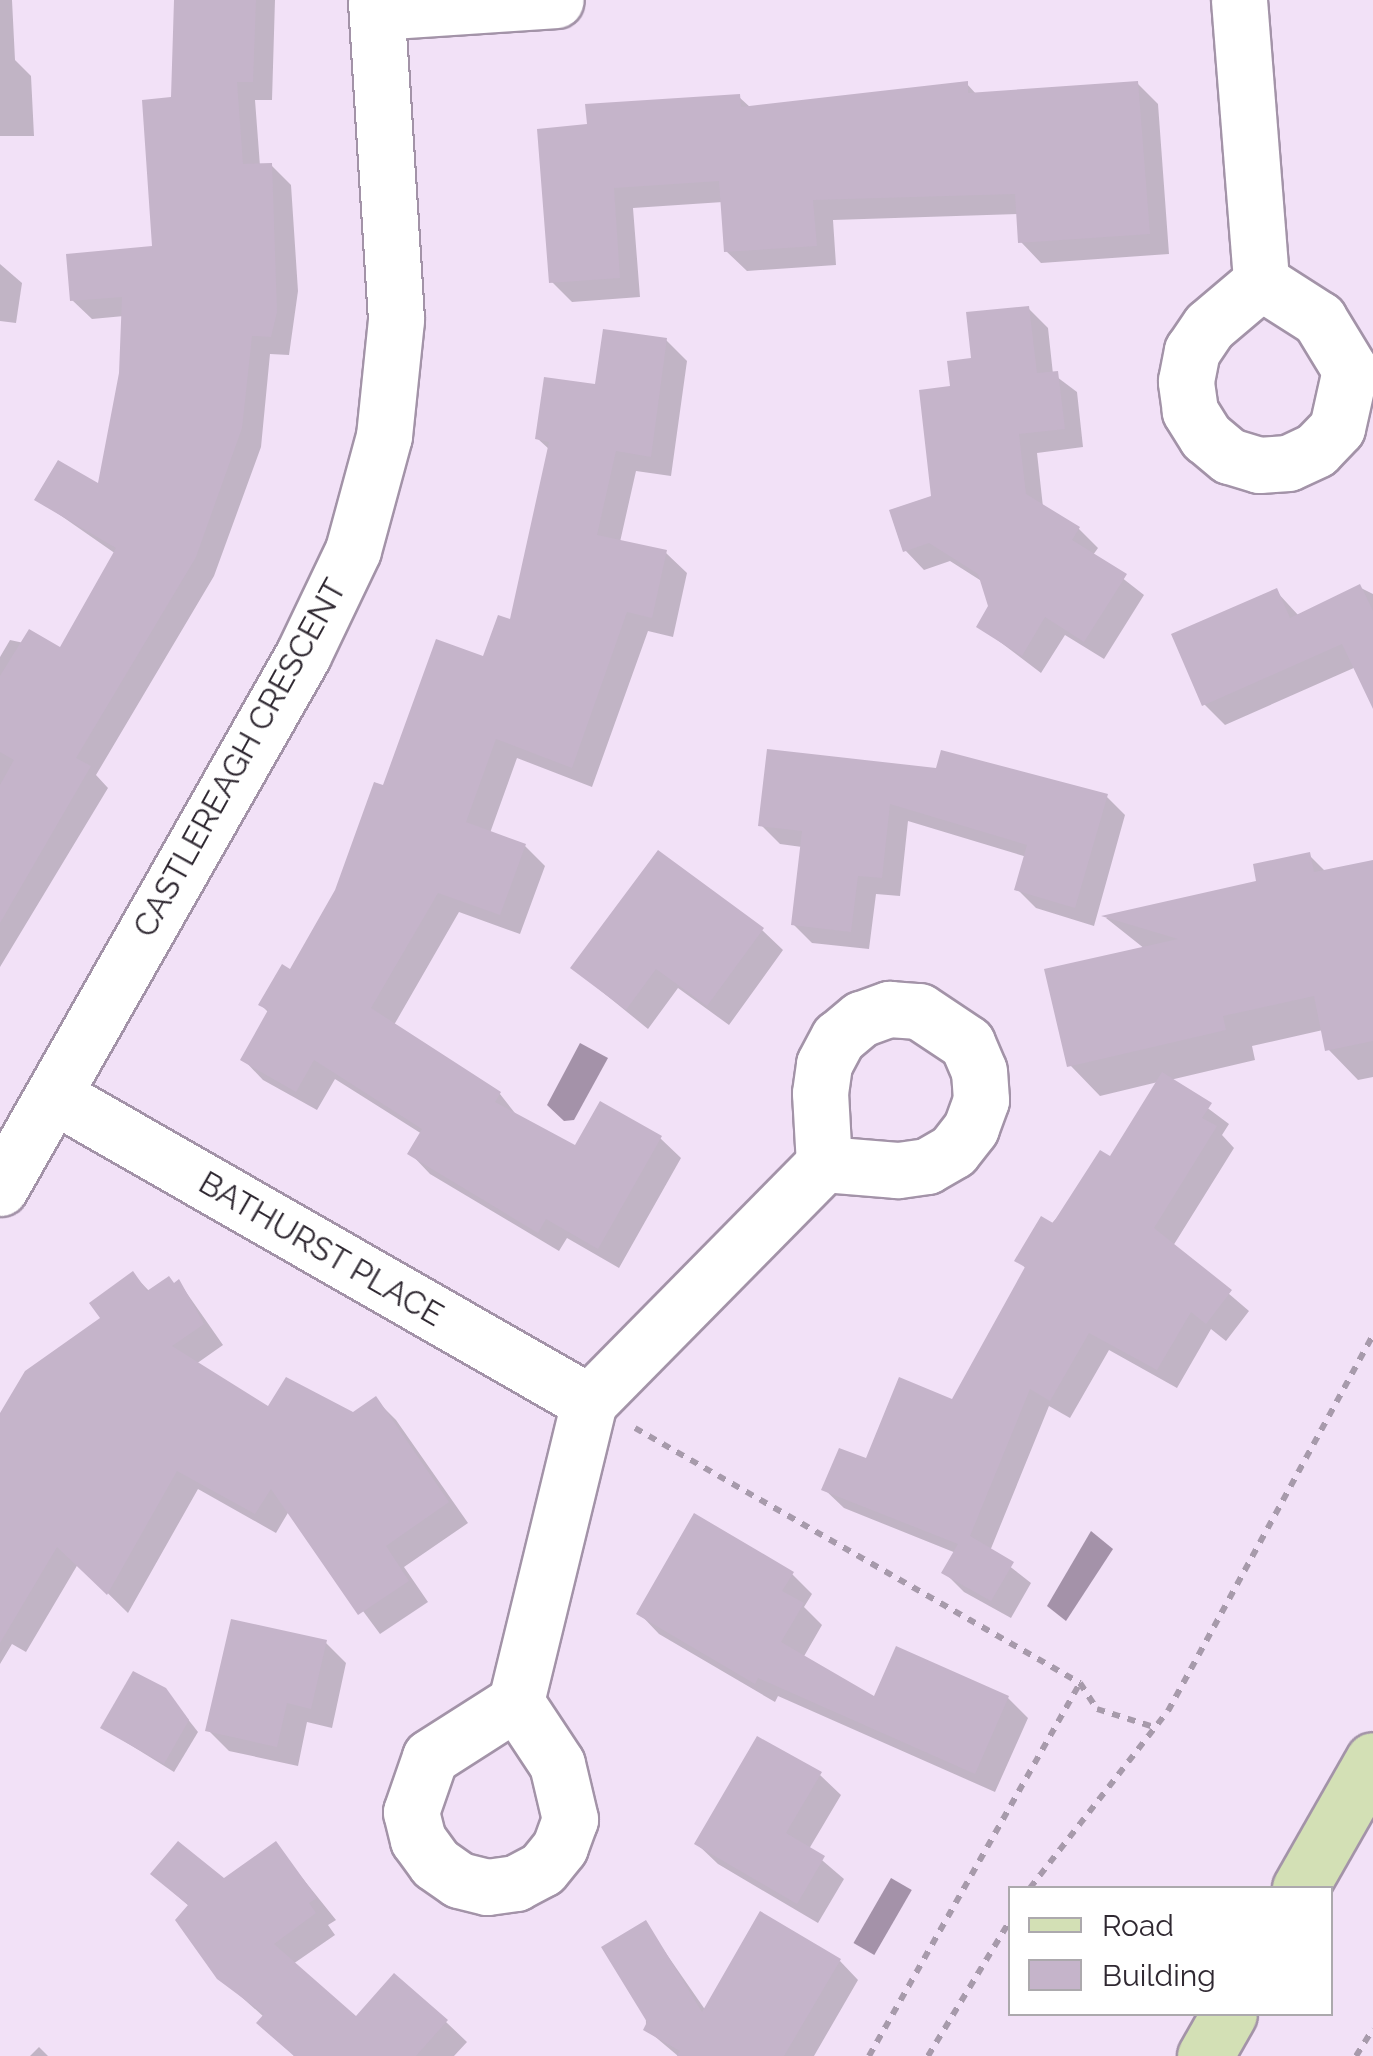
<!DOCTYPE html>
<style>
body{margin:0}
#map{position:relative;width:1373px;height:2056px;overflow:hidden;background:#f2e1f7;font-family:Raleway,sans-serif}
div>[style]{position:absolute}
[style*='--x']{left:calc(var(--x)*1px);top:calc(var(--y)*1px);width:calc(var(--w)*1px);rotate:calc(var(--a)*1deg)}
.water>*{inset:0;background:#a492a9;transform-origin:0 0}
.shadow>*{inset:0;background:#0003}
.building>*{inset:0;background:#c5b4ca}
.path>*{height:6px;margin-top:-3px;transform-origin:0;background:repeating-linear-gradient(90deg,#a79aab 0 8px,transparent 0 16px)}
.roads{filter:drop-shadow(2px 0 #a393a8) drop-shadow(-2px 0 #a393a8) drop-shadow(0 2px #a393a8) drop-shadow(0 -2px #a393a8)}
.minor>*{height:55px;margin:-27.5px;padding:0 27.5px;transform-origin:27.5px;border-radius:27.5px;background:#fff}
.primary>*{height:55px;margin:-27.5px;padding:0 27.5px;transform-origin:27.5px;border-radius:27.5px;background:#d3e0b5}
span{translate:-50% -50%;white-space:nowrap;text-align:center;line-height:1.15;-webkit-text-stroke:10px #fff;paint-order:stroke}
.street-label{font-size:32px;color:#302932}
.legend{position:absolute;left:1008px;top:1886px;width:325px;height:130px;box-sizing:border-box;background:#fff;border:2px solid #aca9ad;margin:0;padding:12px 18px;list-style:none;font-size:30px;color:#302932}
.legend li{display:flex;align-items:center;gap:20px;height:50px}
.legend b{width:50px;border:2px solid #aca9ad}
</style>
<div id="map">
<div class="water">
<i style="clip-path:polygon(580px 1043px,608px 1058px,574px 1120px,564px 1121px,547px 1105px)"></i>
<i style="clip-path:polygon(1091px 1531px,1113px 1549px,1066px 1621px,1047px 1606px)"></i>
<i style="left:891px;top:1878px;width:24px;height:75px;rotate:30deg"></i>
</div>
<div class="shadow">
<i style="clip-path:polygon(0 0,12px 0,15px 60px,31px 76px,34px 136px,0 136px)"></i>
<i style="clip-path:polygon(177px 0,275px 0,272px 100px,255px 100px,260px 166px,271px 165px,291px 185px,298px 291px,289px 355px,270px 354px,261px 447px,214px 576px,96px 775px,108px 788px,0 967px,0 657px,10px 640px,61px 651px,116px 554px,37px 499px,100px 487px,121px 373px,124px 316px,92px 319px,72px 300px,155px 248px,173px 99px)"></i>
<i style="clip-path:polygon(967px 84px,977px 95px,1138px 84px,1158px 104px,1169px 254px,1041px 263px,1021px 242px,1019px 214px,833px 220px,836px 265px,747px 271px,726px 251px,723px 202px,633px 208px,640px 297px,572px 302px,551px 281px,590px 127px,739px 97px,751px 108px)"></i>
<i style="clip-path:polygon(0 264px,22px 283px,16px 323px,0 321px)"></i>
<i style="clip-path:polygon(1028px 308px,1048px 328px,1053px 374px,1077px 392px,1083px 447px,1037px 453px,1043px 507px,1079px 529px,1098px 548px,1093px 555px,1144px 595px,1104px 659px,1065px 635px,1041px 673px,979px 626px,991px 606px,983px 582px,950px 561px,924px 570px,905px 550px,933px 498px,952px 388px)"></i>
<i style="clip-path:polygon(666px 340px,687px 361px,671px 476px,636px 471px,620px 542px,666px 553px,687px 573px,673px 637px,648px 631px,592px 787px,517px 758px,490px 833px,525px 846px,545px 866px,520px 934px,459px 912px,394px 1025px,500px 1094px,518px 1117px,576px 1149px,660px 1138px,681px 1158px,619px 1268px,567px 1238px,559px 1251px,430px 1174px,410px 1153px,422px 1134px,335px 1079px,317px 1110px,263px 1080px,243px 1059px,269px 1013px,261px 1005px,290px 973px,337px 891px,385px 788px,512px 623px,550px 450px,538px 439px)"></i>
<i style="clip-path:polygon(1359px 587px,1373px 594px,1373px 689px,1356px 667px,1225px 725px,1204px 704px,1276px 591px,1299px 616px)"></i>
<i style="clip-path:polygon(769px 752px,1106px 796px,1125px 815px,1094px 926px,1036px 908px,1017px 889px,1027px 857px,908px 821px,900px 896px,876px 894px,869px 949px,812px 943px,793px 924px,802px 847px,780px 844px,761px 825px)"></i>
<i style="clip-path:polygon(1309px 855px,1326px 872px,1373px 862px,1373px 1077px,1358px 1080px,1328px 1049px,1323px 1030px,1252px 1046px,1255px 1060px,1170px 1080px,1229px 1124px,1222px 1135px,1234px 1148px,1173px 1246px,1249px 1311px,1226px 1341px,1211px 1329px,1177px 1388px,1109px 1350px,1070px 1418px,1049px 1406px,990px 1551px,1031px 1583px,1011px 1618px,964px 1592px,945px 1573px,956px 1553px,844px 1508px,824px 1489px,954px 1402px,1027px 1270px,1018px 1260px,1111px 1159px,1158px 1082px,1100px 1096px,1070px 1065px,1145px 949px,1106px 918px,1259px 882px)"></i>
<i style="clip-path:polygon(762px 930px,783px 950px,729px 1025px,678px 988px,648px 1029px,573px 968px)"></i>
<i style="clip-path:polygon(133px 1274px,150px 1292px,179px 1282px,223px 1345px,196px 1364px,269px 1410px,354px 1415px,376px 1400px,396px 1420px,468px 1523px,404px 1567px,428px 1602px,380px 1634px,289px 1511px,276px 1533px,198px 1489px,128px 1613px,78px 1564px,26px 1652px,12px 1644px,0 1664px,0 1457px)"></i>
<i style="clip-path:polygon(792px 1574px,812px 1594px,804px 1607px,822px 1625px,803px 1658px,875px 1700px,1008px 1698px,1028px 1718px,995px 1792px,778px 1696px,775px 1702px,659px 1634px,639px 1613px)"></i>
<i style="clip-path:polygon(325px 1642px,346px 1663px,332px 1728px,307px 1722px,298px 1766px,229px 1751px,208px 1730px)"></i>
<i style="clip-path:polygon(165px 1690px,198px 1732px,174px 1772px,103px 1728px)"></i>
<i style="clip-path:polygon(820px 1775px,841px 1795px,809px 1849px,844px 1879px,818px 1923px,718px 1864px,697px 1844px)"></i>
<i style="clip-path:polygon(275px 1844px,336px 1920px,328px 1925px,335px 1935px,293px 1964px,357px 2019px,446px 2022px,467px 2042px,454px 2056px,294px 2056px,264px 2017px,219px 1977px,190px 1907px,153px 1874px,224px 1881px)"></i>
<i style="clip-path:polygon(645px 1923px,706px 2011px,840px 1961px,858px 1980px,814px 2056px,678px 2056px,646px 2029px)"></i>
<i style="clip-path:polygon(39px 2047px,48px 2056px,30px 2056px)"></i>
</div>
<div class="building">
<i style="clip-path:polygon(174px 0,256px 0,253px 82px,237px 82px,243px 164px,272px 163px,277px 312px,271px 337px,252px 336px,242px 428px,196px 557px,76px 758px,91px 766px,0 923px,0 785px,14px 760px,0 752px,0 676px,29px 629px,60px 647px,116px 548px,34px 500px,58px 460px,98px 483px,119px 373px,122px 297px,70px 301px,66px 254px,152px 246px,142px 100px,171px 97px)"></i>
<i style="clip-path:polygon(968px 81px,968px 93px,1138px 81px,1150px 234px,1018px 243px,1015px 194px,813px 200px,817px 246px,724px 252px,719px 181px,614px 188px,620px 278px,549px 283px,537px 129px,587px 124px,585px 104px,740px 94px,741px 107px)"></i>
<i style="clip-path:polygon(1029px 306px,1037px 373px,1058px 371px,1065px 429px,1019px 434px,1026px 494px,1080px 527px,1072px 540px,1127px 574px,1084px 642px,1045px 617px,1022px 656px,976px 627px,988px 606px,978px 574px,929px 543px,903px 552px,889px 510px,931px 496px,919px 390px,950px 386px,947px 361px,971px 358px,966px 312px)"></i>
<i style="clip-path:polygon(603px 329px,667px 338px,651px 457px,616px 451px,597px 535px,667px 550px,652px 618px,627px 612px,572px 768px,496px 739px,466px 822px,526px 844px,500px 915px,438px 893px,371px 1008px,501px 1092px,495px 1102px,575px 1145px,600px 1101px,662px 1136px,598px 1249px,546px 1219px,538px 1233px,407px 1154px,422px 1129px,314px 1060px,296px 1092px,240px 1060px,268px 1010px,258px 1005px,282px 964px,290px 969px,335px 890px,374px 782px,383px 785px,436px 639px,483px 656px,498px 615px,510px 619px,549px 442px,535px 439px,544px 377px,595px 384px)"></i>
<i style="clip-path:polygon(1360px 584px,1373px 611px,1373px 709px,1342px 644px,1202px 706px,1171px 634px,1277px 588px,1290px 618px)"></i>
<i style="clip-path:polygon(767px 749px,936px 768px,941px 750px,1108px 794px,1075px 908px,1014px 890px,1027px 845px,890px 804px,882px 878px,858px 876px,851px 932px,791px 925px,802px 831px,758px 826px)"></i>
<i style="clip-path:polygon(658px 850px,764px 928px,707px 1006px,656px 969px,626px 1010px,570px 968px)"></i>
<i style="clip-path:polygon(1310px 852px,1314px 872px,1373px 860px,1373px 1041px,1325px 1051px,1314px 996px,1223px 1016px,1226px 1030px,1067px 1067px,1044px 969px,1178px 939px,1101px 916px,1256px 881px,1253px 864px)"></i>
<i style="clip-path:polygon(1162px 1072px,1212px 1103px,1202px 1118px,1217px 1126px,1154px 1228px,1232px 1290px,1206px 1324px,1191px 1312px,1157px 1370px,1089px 1333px,1050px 1401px,1030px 1389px,970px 1536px,1014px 1562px,991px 1601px,941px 1573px,958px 1544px,821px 1490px,839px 1448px,866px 1458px,899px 1377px,952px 1399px,1025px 1267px,1014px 1261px,1041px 1216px,1053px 1223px,1100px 1150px,1110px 1156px)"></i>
<i style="clip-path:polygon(133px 1271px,147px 1291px,169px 1276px,174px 1283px,179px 1279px,204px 1324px,172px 1346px,268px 1406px,286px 1377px,353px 1412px,376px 1396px,449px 1502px,386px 1546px,409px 1581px,358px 1615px,271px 1489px,255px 1514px,177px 1471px,107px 1595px,57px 1547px,0 1643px,0 1413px,25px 1371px,100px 1318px,89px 1303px)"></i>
<i style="clip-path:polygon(694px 1513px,794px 1572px,782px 1591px,804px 1603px,781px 1642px,874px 1696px,896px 1646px,1009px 1696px,975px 1774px,758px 1678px,755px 1684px,636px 1614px)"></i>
<i style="clip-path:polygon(231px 1619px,327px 1640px,311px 1709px,287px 1703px,277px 1747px,205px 1731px)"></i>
<i style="clip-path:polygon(133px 1671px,166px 1688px,189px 1720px,164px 1764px,100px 1728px)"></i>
<i style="clip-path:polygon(757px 1736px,822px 1772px,786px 1833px,825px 1856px,797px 1904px,694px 1844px)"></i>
<i style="clip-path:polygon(178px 1841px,224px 1878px,276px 1841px,317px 1898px,309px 1903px,316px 1913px,274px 1944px,356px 2016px,394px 1973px,448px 2020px,416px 2056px,294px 2056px,256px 2023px,264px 2014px,217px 1979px,175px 1920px,188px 1905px,150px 1874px)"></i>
<i style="clip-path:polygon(760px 1911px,841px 1959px,784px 2056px,677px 2056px,680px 2051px,643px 2030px,647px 2022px,601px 1947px,646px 1920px,702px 2012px)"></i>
</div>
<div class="path">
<i style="--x:635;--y:1428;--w:513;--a:29.81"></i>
<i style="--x:1080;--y:1683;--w:31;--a:57"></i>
<i style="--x:1097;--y:1709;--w:60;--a:17.5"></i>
<i style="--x:1030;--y:1888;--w:224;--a:-52.1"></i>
<i style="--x:1168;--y:1711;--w:428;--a:-61.4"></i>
<i style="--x:869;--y:2056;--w:429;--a:-60.5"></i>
<i style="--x:928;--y:2056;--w:160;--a:-58.8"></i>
<i style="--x:1356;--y:2056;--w:32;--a:-58"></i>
</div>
<div class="roads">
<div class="minor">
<i style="--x:1239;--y:0;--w:283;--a:85.5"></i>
<i style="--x:377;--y:12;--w:179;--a:-3.8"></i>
<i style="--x:1261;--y:282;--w:69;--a:32.5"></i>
<i style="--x:1319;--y:319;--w:60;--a:58.7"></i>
<i style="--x:1350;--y:370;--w:59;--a:102.6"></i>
<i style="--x:1337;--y:428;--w:30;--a:134"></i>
<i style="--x:1316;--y:450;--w:31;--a:155"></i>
<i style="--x:1288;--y:463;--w:29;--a:176"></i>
<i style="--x:1259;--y:465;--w:31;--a:-163"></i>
<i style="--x:1229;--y:456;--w:30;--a:-140"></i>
<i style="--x:1206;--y:437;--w:31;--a:-122"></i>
<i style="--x:1190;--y:411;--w:30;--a:-98"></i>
<i style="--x:1186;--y:381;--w:31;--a:-79"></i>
<i style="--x:1192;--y:351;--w:30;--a:-56"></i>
<i style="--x:1209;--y:326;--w:68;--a:-40.2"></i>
<i style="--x:53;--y:1095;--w:618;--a:29.8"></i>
<i style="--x:589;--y:1402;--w:309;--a:103.7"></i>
<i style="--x:516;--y:1702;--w:74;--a:56.5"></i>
<i style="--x:557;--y:1764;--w:57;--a:76.7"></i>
<i style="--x:570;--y:1819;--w:30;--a:110"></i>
<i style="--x:560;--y:1847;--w:28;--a:129"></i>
<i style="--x:542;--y:1869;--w:30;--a:152"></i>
<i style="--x:516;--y:1883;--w:29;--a:172"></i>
<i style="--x:487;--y:1887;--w:29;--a:-166"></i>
<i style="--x:459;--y:1880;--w:29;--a:-145"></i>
<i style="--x:435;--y:1863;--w:29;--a:-126"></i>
<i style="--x:418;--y:1840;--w:29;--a:-104"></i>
<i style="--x:411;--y:1812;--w:58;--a:-70.9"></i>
<i style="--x:430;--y:1757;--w:102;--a:-32.6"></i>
<i style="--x:0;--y:1188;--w:613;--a:-60.38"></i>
<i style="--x:303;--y:655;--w:116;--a:-64.5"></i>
<i style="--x:353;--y:550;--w:118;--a:-74.8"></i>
<i style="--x:384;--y:436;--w:118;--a:-84.1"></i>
<i style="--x:396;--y:319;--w:320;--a:-93.6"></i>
<i style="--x:589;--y:1402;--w:334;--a:-45.4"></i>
<i style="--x:824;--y:1164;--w:71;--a:-93.2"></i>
<i style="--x:820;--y:1093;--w:29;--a:-82"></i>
<i style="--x:824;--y:1064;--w:30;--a:-62"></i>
<i style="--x:838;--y:1038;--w:30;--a:-40"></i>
<i style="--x:861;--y:1019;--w:30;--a:-20"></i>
<i style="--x:889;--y:1009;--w:30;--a:4"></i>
<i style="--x:919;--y:1011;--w:58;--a:33.7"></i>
<i style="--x:967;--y:1043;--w:30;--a:67"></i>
<i style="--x:979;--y:1071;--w:29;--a:86"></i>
<i style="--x:981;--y:1100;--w:30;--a:110"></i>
<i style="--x:971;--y:1128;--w:29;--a:128"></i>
<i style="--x:953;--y:1151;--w:30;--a:150"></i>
<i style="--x:927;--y:1166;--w:30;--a:172"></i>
<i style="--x:897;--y:1170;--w:73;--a:-175.3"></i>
</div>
<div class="primary">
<i style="--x:1300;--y:1888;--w:147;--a:-60.3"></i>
<i style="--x:1205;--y:2056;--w:48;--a:-60.3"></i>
</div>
</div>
<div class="street-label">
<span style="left:240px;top:758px;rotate:-61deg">CASTLEREAGH CRESCENT</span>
<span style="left:321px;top:1249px;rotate:30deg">BATHURST PLACE</span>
</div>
<ul class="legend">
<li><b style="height:12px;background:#d3e0b5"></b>Road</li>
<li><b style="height:28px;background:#c5b4ca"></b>Building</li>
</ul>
</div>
